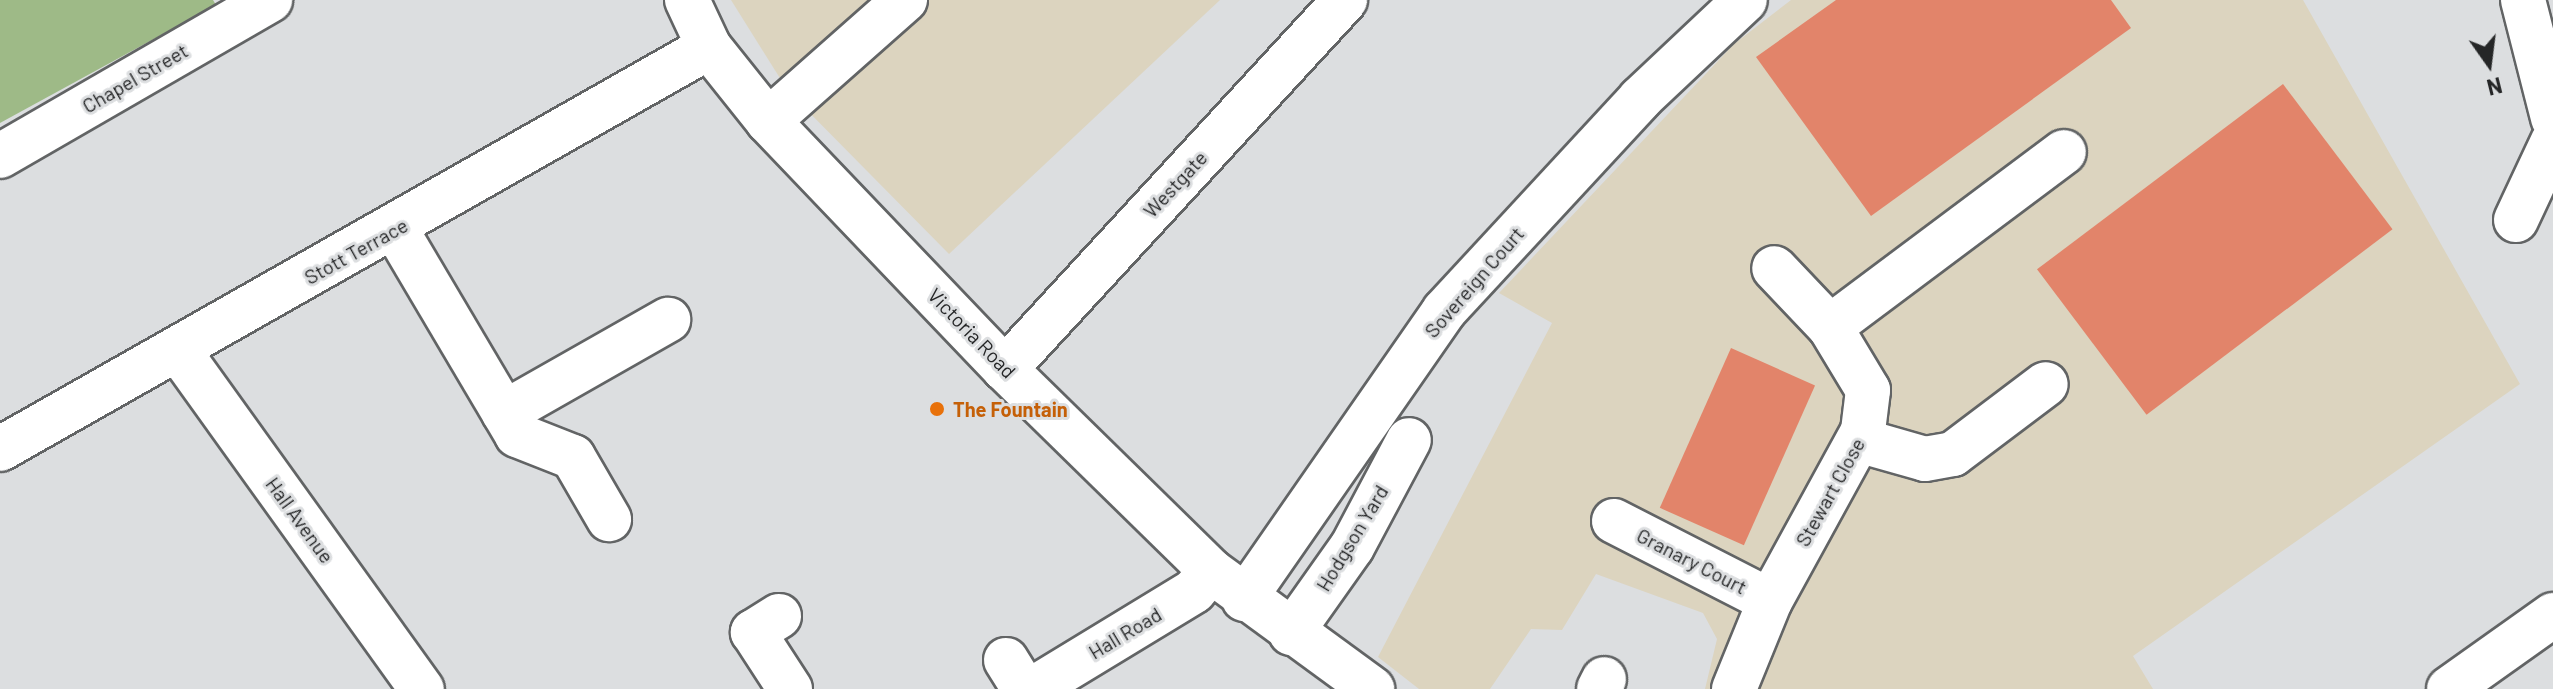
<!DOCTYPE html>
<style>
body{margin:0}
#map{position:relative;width:2553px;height:689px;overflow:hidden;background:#dcdee0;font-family:Barlow,sans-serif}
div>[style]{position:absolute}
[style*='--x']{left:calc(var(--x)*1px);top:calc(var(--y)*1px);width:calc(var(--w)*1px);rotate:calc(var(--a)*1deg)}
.industrial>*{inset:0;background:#dcd4bf}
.green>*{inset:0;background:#9eba87}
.building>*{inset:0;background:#e2846a;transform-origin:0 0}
.roads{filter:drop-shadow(2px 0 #626465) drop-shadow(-2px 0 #626465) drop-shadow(0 2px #626465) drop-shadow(0 -2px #626465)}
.minor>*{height:44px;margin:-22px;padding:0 22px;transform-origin:22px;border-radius:22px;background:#fff}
.dots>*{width:22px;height:22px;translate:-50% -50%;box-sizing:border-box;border:4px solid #dcdee0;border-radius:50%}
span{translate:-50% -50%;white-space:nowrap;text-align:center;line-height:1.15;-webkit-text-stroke:6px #dcdee0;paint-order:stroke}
.street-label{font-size:20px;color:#252627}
.food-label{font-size:20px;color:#c56008;font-weight:700}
.left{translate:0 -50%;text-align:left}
.north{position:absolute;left:2449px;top:24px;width:80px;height:80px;-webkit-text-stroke:6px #dcdee0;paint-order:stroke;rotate:166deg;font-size:22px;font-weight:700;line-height:32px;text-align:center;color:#252627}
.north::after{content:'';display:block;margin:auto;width:28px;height:36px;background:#252627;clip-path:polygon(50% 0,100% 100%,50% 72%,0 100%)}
</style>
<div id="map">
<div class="industrial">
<i style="clip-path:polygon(731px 0,1220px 0,949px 254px,788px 91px)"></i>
<i style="clip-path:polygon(1791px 0,2303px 0,2520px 384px,2133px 656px,2153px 689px,1705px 689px,1717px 639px,1703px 613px,1596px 574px,1562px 630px,1531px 629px,1490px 689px,1419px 689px,1378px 657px,1552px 323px,1499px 293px,1734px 44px)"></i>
</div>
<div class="green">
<i style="clip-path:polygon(0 0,213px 0,216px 5px,0 123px)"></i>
</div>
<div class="building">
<i style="clip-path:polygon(1836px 0,2111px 0,2131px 28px,1871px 216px,1756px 57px)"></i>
<i style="left:2283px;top:84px;width:182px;height:308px;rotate:53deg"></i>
<i style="left:1731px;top:348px;width:92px;height:175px;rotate:24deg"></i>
</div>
<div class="roads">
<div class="minor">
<i style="--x:687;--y:0;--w:52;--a:64.9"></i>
<i style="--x:709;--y:47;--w:95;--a:51.4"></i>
<i style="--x:768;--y:121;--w:343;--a:46.3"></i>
<i style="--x:1005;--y:369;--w:289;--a:44.4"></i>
<i style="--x:1211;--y:571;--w:200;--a:36.2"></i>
<i style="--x:2523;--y:0;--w:122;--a:75.7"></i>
<i style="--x:768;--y:121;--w:183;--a:-41.5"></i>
<i style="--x:0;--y:156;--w:312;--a:-30"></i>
<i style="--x:2516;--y:220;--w:87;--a:-64.9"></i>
<i style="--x:396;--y:230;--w:238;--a:59.4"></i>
<i style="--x:517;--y:435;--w:60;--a:21.4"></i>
<i style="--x:573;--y:457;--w:72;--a:59.9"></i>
<i style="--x:1830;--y:327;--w:292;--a:-36.8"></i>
<i style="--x:178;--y:350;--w:418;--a:54.3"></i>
<i style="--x:1005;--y:369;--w:502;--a:-47.34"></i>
<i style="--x:504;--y:413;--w:189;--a:-29.6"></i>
<i style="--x:1863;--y:431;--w:13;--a:63"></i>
<i style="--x:1869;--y:443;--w:58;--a:15.9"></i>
<i style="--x:1925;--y:459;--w:28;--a:-10"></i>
<i style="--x:1953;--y:454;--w:116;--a:-37"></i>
<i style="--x:0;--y:449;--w:815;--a:-29.55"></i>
<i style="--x:1614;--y:521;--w:175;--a:27.1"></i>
<i style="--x:1244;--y:599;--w:351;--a:-55.2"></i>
<i style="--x:1444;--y:311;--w:289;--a:-47.2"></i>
<i style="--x:1640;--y:99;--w:144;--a:-43.3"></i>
<i style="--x:779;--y:616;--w:31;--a:148"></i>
<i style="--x:753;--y:632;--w:68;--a:57"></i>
<i style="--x:1291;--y:633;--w:105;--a:-54.7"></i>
<i style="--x:1352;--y:547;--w:121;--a:-62"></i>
<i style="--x:1006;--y:660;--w:34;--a:58"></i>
<i style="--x:1033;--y:689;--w:188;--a:-31.3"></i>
<i style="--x:1194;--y:591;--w:26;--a:-50"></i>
<i style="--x:1599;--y:689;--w:11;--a:-63"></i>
<i style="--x:1734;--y:689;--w:95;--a:-67.8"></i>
<i style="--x:1770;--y:601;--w:194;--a:-61.3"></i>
<i style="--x:1863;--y:431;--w:41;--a:-83"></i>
<i style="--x:1868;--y:390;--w:74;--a:-121.1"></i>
<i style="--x:1830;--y:327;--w:81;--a:-133.5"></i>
<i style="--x:2449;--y:689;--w:128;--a:-35.4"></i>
</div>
</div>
<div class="dots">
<i style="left:937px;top:409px;background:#e8710a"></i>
</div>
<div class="street-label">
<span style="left:135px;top:78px;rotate:-30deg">Chapel Street</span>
<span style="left:1175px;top:184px;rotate:-47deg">Westgate</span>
<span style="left:356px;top:251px;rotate:-29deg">Stott Terrace</span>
<span style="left:1474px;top:282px;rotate:-49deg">Sovereign Court</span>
<span style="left:972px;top:333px;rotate:46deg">Victoria Road</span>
<span style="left:1830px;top:492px;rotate:-61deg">Stewart Close</span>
<span style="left:300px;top:520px;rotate:54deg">Hall Avenue</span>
<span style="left:1352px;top:538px;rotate:-59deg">Hodgson Yard</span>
<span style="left:1692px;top:561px;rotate:27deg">Granary Court</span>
<span style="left:1125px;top:633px;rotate:-31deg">Hall Road</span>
</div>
<div class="food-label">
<span class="left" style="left:953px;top:409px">The Fountain</span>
</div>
<div class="north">N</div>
</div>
